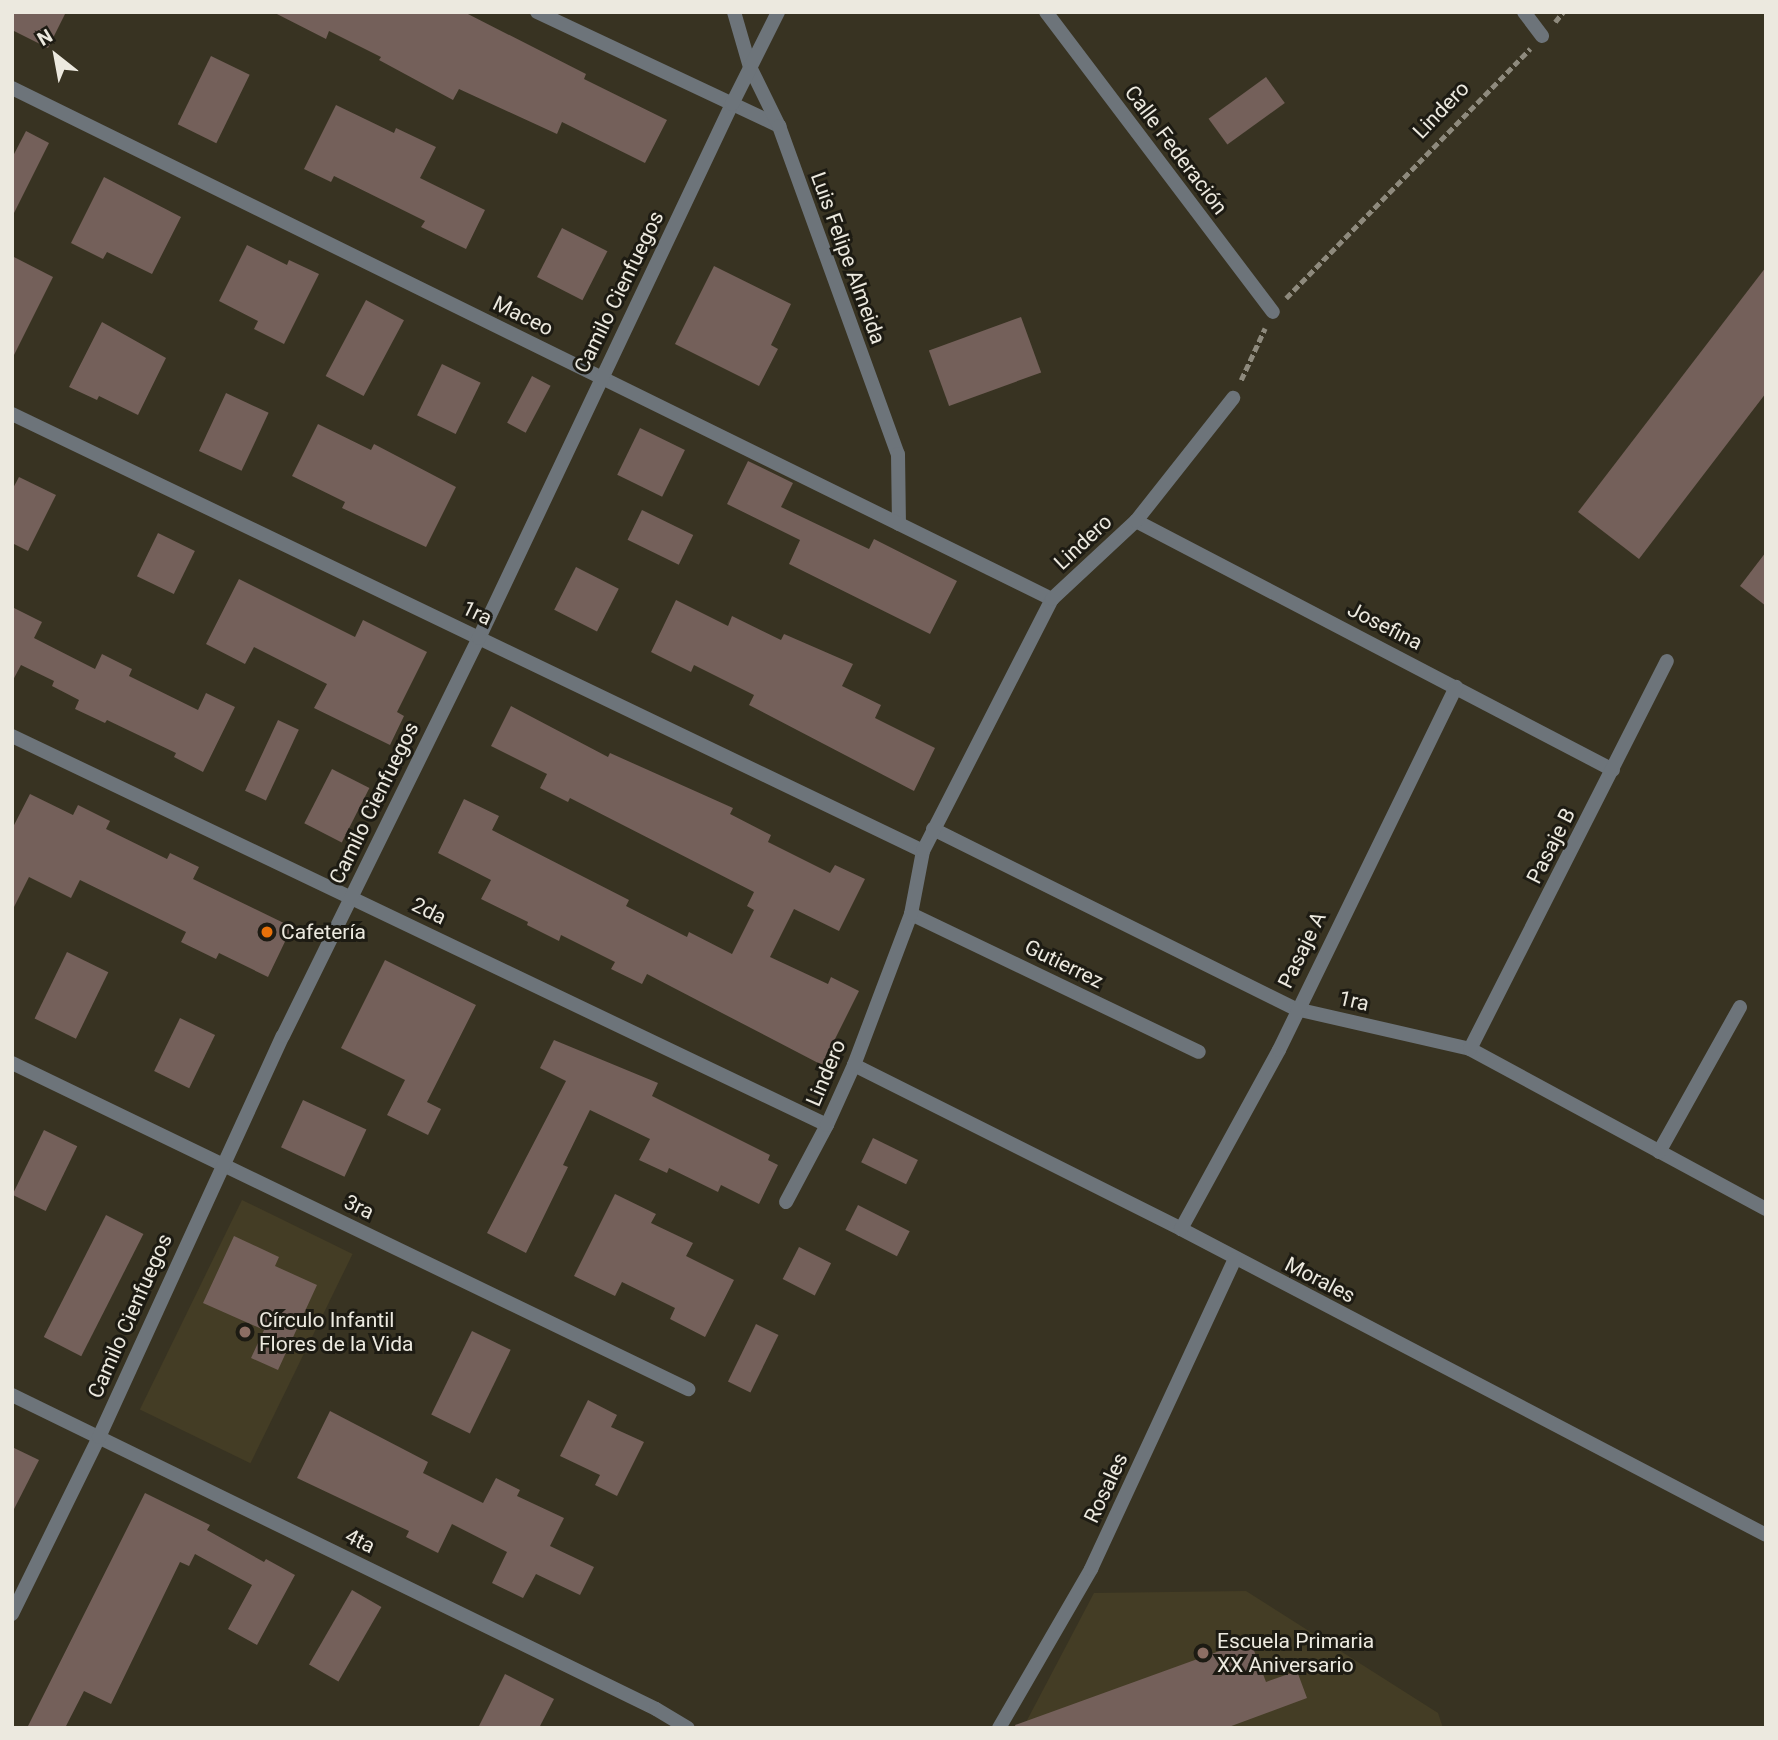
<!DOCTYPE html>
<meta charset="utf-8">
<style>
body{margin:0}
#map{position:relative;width:1778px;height:1740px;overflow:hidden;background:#383322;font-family:Roboto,sans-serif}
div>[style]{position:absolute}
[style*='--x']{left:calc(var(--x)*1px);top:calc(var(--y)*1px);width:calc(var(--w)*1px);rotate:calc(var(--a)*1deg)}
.built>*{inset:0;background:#443d25;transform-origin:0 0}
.building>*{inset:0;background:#74605a;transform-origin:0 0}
.path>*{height:4.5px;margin-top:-2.25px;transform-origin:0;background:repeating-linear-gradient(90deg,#8e8a7d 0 7px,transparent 0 10.5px)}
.minor>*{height:14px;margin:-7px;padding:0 7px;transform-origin:7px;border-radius:7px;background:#6d747a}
.tertiary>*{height:14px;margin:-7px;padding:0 7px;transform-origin:7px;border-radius:7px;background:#6d747a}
.dots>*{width:19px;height:19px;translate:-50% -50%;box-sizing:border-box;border:4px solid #1d1b13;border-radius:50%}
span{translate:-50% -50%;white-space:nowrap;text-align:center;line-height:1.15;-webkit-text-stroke:6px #1d1b13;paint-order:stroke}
.street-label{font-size:21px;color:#ece9df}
.poi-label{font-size:21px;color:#ece9df}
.left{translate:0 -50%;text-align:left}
.frame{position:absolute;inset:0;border:14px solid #ece9df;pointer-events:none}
.north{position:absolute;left:21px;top:21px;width:70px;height:70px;-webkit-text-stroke:5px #1d1b13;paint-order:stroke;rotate:329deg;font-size:19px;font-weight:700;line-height:28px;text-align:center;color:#ece9df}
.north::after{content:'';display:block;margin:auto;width:24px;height:32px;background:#ece9df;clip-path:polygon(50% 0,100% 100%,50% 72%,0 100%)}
</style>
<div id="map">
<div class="built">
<i style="left:242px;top:1200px;width:123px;height:233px;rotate:26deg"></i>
<i style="clip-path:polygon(1246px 1591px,1438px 1713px,1443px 1728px,1023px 1728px,1094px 1593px)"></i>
</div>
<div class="building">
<i style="clip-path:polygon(12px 12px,66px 12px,48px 48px,12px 30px)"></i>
<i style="clip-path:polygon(273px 12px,464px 12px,586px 74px,584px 79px,667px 120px,645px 163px,562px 122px,557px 134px,459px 89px,453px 100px,379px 60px,381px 57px,329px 31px,326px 39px)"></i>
<i style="left:211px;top:56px;width:43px;height:76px;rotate:26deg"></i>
<i style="left:1266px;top:77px;width:32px;height:71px;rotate:54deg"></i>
<i style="clip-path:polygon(336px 105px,394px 133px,396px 128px,436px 147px,420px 178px,485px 210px,466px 249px,421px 227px,425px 221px,334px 176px,331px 182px,304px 169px)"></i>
<i style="clip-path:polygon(26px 131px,49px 143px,12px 217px,12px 158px)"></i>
<i style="clip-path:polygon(104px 177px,181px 217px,152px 274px,107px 252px,103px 259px,71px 243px)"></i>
<i style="left:562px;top:228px;width:51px;height:55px;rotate:27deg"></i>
<i style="clip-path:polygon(247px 245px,287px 265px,289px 260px,319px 274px,284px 344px,254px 329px,258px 321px,219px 301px)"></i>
<i style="clip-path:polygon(12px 256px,53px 277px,12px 359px)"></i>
<i style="clip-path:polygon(714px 266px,791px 304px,771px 345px,778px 349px,759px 386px,675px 344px)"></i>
<i style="clip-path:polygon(1766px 267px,1766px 393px,1639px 559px,1578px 512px)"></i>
<i style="left:366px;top:300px;width:43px;height:86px;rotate:28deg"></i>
<i style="left:1021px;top:317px;width:59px;height:98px;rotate:70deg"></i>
<i style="clip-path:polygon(102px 322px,166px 358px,138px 415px,99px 396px,97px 400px,69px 387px)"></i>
<i style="left:442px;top:364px;width:43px;height:57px;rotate:26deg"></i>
<i style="left:532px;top:376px;width:21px;height:53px;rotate:28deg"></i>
<i style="left:226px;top:393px;width:47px;height:64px;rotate:25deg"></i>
<i style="clip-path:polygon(318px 424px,371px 450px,374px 444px,456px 487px,426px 547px,342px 508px,345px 502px,292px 476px)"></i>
<i style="left:640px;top:428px;width:50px;height:52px;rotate:26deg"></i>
<i style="clip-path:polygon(748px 461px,793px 483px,781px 507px,869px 549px,874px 539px,957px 581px,930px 634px,789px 564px,800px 540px,727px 504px)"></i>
<i style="clip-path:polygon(19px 477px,56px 495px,28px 551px,12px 543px,12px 490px)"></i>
<i style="left:642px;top:510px;width:57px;height:33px;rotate:26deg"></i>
<i style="left:158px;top:533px;width:41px;height:48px;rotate:26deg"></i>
<i style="clip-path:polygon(1766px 552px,1766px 606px,1740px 586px)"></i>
<i style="left:576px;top:567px;width:48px;height:48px;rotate:27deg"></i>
<i style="clip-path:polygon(239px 579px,355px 637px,363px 620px,427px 652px,397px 712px,404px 716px,390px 745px,314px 708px,327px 684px,254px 647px,245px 664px,206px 644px)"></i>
<i style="clip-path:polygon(676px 600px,728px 626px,732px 616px,781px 640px,784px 634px,853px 664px,842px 686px,881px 705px,875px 718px,935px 748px,914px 791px,749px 705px,754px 695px,694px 665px,691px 672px,651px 652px)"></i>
<i style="clip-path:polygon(12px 607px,42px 622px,34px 638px,95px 669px,102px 654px,132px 669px,129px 676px,198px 710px,206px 693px,235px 707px,203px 772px,174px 757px,176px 753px,107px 720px,105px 723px,75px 709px,79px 700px,52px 686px,54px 681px,21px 665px,12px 682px)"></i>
<i style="clip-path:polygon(511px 706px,608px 757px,610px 753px,733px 808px,730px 814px,771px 835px,768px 842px,830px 873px,835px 865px,865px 879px,839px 931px,794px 909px,770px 957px,828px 984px,831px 977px,859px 991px,822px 1065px,647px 974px,642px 984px,611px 969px,615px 962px,561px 935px,559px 941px,527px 925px,528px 922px,481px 899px,491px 880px,438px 853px,464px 799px,499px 816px,492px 830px,629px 900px,626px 906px,687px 937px,689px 932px,732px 954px,754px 910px,747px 906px,754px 892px,570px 798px,568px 802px,540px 788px,547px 774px,491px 746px)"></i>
<i style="left:278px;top:720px;width:23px;height:78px;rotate:25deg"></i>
<i style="left:332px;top:769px;width:42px;height:61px;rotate:27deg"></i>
<i style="clip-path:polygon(30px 794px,73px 815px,78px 805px,110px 821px,106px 829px,167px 859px,170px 853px,199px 867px,193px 879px,292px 927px,268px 977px,219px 953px,216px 959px,181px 942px,186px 932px,80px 880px,71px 898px,29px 877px,12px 911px,12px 829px)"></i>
<i style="left:67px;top:952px;width:46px;height:74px;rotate:26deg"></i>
<i style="clip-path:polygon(385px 960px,476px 1005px,427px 1102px,441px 1109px,428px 1135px,387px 1115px,405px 1080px,341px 1048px)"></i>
<i style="left:180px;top:1018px;width:39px;height:59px;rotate:26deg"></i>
<i style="clip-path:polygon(554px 1040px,658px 1083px,652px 1096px,770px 1155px,768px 1160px,778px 1165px,759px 1204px,721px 1185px,718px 1192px,669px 1168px,667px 1173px,639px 1160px,650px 1139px,590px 1110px,563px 1165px,568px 1167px,526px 1253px,487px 1233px,566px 1081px,540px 1068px)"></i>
<i style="left:303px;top:1100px;width:70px;height:52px;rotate:25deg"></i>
<i style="left:44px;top:1130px;width:37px;height:72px;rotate:26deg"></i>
<i style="left:873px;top:1138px;width:50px;height:27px;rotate:26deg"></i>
<i style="clip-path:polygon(615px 1194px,656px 1214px,651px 1223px,693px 1243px,686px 1256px,734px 1280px,705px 1337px,670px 1319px,675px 1308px,622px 1282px,615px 1296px,574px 1276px)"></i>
<i style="left:858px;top:1205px;width:58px;height:28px;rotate:27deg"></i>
<i style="left:106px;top:1215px;width:42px;height:137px;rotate:27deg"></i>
<i style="clip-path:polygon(234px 1236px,279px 1257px,275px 1266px,317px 1285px,278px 1370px,251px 1358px,264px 1330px,203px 1303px)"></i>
<i style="left:799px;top:1247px;width:36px;height:36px;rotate:27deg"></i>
<i style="left:756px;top:1324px;width:25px;height:64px;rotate:26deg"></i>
<i style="left:472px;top:1331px;width:43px;height:93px;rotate:26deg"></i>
<i style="clip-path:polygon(588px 1400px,617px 1415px,611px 1427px,644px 1442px,617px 1496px,595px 1485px,600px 1475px,560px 1456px)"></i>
<i style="clip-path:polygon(330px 1411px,428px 1462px,423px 1473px,483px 1503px,496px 1478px,520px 1490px,517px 1496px,564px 1518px,550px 1546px,594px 1567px,580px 1595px,536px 1574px,523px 1598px,492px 1583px,507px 1552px,452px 1524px,438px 1553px,406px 1537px,409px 1531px,297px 1478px)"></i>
<i style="clip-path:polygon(12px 1447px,39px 1460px,12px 1513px)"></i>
<i style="clip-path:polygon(145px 1493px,210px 1525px,207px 1530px,264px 1562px,266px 1559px,295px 1575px,257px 1645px,228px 1629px,252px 1585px,195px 1554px,189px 1566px,180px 1562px,111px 1704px,84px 1691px,65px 1728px,27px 1728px)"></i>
<i style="left:352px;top:1590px;width:34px;height:86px;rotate:30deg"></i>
<i style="clip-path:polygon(1250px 1640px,1266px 1682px,1297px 1671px,1307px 1698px,1226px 1728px,1016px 1728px,1015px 1725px)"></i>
<i style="clip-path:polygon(505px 1674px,554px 1699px,539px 1728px,478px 1728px)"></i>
</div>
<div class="path">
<i style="--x:1555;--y:22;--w:13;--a:-51"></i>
<i style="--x:1286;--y:298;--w:349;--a:-45.6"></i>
<i style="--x:1241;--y:380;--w:57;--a:-65.2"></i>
</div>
<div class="minor">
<i style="--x:537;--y:12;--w:268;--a:25.2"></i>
<i style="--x:734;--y:12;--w:57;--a:73.8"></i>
<i style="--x:750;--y:67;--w:66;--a:63.8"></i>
<i style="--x:779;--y:126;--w:349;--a:70.1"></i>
<i style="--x:898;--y:454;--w:70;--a:89.2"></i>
<i style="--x:1046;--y:12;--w:376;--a:52.9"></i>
<i style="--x:1524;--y:12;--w:30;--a:53"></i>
<i style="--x:12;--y:88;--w:1159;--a:26.17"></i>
<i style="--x:12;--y:414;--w:1010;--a:25.63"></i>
<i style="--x:1136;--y:521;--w:538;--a:27.57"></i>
<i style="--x:12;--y:736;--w:903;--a:25.52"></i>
<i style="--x:933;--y:829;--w:405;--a:26.4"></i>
<i style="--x:1296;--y:1009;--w:179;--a:12.9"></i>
<i style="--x:1470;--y:1049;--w:336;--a:28.4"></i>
<i style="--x:911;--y:914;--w:319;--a:25.6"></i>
<i style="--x:1470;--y:1049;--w:435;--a:-63.1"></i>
<i style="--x:12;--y:1063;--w:751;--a:25.75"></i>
<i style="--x:854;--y:1065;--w:366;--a:26.6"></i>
<i style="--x:1181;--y:1229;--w:660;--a:27.61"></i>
<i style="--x:1659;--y:1152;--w:166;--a:-60.8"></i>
<i style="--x:786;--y:1202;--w:87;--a:-62"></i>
<i style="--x:827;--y:1125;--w:66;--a:-65.8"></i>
<i style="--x:854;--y:1065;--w:161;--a:-69.3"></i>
<i style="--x:911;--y:914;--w:64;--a:-79.2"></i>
<i style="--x:923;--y:851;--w:283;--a:-62.9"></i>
<i style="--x:1052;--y:599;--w:115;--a:-42.9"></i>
<i style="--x:1136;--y:521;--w:157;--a:-51.7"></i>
<i style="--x:1181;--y:1229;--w:204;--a:-61.3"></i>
<i style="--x:1279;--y:1050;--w:404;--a:-64"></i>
<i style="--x:12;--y:1395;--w:716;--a:25.99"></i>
<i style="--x:656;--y:1709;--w:37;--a:31"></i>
<i style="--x:999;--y:1728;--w:184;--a:-59.9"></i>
<i style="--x:1091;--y:1569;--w:342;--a:-65.1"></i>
</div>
<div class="tertiary">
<i style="--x:12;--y:1614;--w:197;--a:-63.8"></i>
<i style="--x:99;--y:1437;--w:441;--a:-65.4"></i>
<i style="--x:283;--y:1036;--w:444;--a:-63.8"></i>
<i style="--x:479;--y:638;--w:591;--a:-64.65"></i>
<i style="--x:732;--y:104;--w:103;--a:-63.4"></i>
</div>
<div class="dots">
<i style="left:267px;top:932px;background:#e8710a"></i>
<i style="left:245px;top:1332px;background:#8d6e63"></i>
<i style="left:1203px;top:1653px;background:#8d6e63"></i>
</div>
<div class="street-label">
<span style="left:1441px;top:110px;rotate:-46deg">Lindero</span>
<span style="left:1176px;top:150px;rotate:53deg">Calle Federación</span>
<span style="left:848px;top:258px;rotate:70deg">Luis Felipe Almeida</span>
<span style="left:619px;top:292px;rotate:-64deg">Camilo Cienfuegos</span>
<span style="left:523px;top:316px;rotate:26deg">Maceo</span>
<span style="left:1083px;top:542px;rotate:-43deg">Lindero</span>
<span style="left:477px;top:613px;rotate:26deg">1ra</span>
<span style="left:1385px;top:626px;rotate:27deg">Josefina</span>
<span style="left:374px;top:803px;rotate:-64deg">Camilo Cienfuegos</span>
<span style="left:1551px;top:846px;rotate:-63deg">Pasaje B</span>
<span style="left:429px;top:911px;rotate:26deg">2da</span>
<span style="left:1302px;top:950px;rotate:-64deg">Pasaje A</span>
<span style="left:1064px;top:964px;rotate:26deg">Gutierrez</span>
<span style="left:1354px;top:1001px;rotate:13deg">1ra</span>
<span style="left:826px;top:1073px;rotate:-67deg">Lindero</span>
<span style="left:359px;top:1207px;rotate:26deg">3ra</span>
<span style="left:1320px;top:1280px;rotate:27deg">Morales</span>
<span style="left:130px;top:1316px;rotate:-66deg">Camilo Cienfuegos</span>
<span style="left:1106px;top:1488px;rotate:-65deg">Rosales</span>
<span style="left:360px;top:1541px;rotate:26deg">4ta</span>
</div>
<div class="poi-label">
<span class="left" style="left:281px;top:932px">Cafetería</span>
<span class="left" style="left:259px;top:1332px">Círculo Infantil<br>Flores de la Vida</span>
<span class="left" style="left:1217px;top:1653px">Escuela Primaria<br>XX Aniversario</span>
</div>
<div class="frame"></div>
<div class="north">N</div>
</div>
